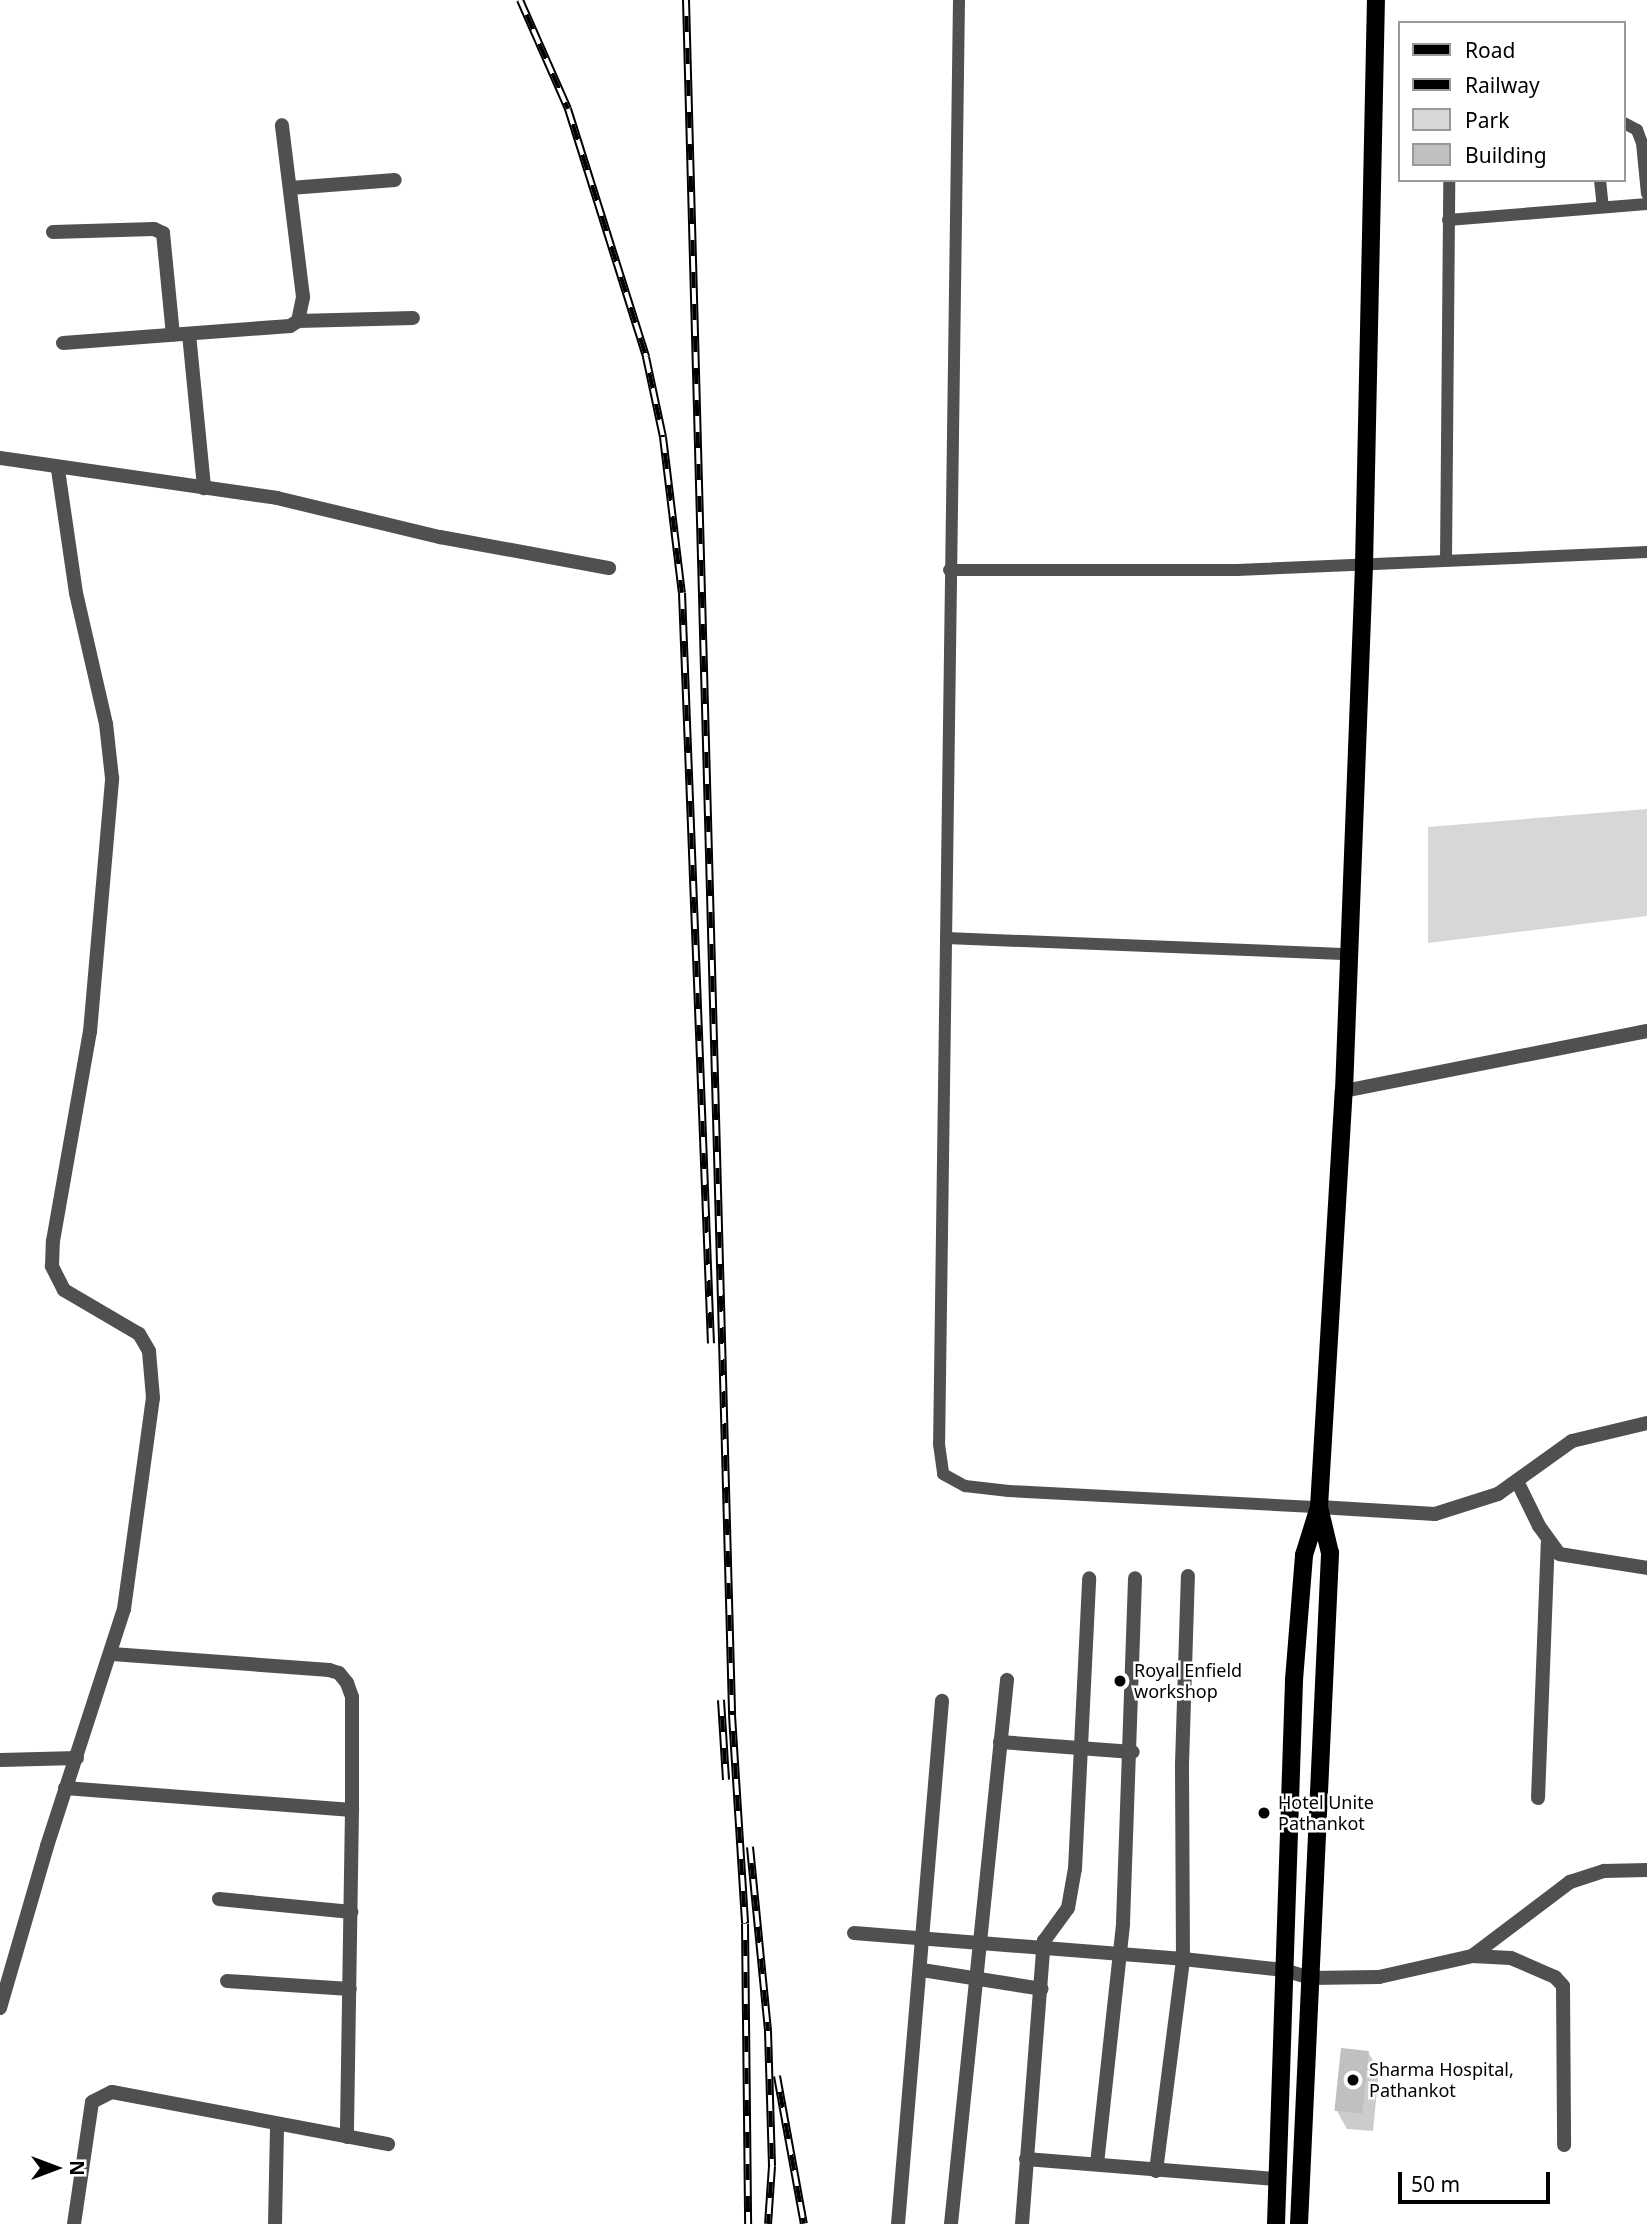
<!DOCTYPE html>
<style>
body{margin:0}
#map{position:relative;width:1647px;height:2224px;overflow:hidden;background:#fff;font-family:"Noto Sans",sans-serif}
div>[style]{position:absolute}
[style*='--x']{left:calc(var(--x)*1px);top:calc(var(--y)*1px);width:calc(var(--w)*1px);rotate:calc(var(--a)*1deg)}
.green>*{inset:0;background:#d7d7d7}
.shadow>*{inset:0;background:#0003}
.building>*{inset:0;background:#c0c0c0;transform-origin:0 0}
.service>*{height:12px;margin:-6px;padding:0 6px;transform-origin:6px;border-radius:6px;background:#505050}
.minor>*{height:14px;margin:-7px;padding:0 7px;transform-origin:7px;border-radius:7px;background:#505050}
.primary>*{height:18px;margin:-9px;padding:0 9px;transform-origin:9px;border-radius:9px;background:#000}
.rail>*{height:8px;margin-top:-4px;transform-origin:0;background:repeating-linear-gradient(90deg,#fff 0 16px,#000 0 32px);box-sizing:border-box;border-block:2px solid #000}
.dots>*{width:19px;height:19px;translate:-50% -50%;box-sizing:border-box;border:4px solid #fff;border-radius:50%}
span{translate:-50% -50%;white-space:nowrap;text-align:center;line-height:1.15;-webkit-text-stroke:5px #fff;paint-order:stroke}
.poi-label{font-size:18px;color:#000}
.left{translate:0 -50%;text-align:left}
.legend{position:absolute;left:1398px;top:21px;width:228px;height:161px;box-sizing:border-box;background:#fff;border:2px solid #999;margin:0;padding:9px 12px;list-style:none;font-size:21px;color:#000}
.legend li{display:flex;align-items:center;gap:14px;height:35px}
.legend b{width:35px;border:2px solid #999}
.north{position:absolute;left:21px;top:2133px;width:70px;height:70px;-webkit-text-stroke:5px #fff;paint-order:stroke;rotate:90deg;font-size:19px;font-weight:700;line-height:28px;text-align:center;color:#000}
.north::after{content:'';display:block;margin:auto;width:24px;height:32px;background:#000;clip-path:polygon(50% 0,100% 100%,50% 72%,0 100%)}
.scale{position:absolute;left:1398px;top:2172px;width:152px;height:32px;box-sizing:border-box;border:4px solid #000;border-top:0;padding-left:9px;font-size:21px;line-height:24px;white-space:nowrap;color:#000;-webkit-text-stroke:5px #fff;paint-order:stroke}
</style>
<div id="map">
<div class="green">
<i style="clip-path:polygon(1647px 809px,1647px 916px,1428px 943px,1428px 827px)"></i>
</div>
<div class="shadow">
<i style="clip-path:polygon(1368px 2052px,1379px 2070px,1373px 2131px,1347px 2129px,1337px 2111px)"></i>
</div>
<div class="building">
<i style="left:1341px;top:2048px;width:28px;height:63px;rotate:6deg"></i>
</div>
<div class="service">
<i style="--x:959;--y:0;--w:1444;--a:90.79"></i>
<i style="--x:939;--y:1444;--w:30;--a:82"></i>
<i style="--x:943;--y:1474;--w:25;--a:29"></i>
<i style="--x:965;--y:1486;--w:44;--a:6.5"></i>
<i style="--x:1009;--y:1491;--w:310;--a:3"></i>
<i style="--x:1624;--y:123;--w:15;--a:28"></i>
<i style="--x:1637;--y:130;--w:14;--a:69"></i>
<i style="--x:1642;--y:143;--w:51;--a:84.4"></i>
<i style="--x:1600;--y:180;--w:27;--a:84"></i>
<i style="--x:1448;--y:220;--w:200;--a:-4.6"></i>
<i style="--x:1446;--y:560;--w:380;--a:-89.5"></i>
<i style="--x:949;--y:570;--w:288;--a:0"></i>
<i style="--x:1237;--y:570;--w:410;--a:-2.5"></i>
<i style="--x:946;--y:938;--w:403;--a:2.3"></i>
</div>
<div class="minor">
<i style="--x:290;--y:188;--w:105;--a:-4.4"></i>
<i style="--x:53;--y:232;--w:101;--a:-1.7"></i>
<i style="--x:154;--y:229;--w:10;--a:24"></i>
<i style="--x:163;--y:233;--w:102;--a:84.4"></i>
<i style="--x:298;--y:321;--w:115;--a:-1.5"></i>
<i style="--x:189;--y:334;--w:155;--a:84.4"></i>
<i style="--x:63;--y:343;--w:228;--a:-4.3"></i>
<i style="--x:290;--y:326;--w:9;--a:-32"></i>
<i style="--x:298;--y:321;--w:25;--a:-78"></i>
<i style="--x:303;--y:297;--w:173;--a:-97"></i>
<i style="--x:0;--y:458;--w:280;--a:8.2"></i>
<i style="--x:277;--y:498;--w:168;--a:13.5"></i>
<i style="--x:440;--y:537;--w:172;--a:10.4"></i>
<i style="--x:1344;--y:1091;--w:309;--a:-11.2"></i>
<i style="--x:1517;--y:1481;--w:50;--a:63.9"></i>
<i style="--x:1539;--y:1526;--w:34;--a:54"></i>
<i style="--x:1559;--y:1554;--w:89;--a:9"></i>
<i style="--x:1319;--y:1507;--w:116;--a:3.5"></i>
<i style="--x:1435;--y:1514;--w:66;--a:-17.6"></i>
<i style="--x:1498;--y:1494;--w:91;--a:-35.6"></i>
<i style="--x:1572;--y:1441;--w:77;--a:-13.5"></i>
<i style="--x:112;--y:1654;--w:218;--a:4.2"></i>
<i style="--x:329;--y:1670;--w:10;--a:17"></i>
<i style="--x:339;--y:1673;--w:13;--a:51"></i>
<i style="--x:347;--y:1683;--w:15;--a:70"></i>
<i style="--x:352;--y:1697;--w:113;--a:90"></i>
<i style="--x:352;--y:1810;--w:327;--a:90.9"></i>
<i style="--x:1000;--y:1742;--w:133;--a:4.3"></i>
<i style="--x:0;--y:1760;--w:77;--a:-1.5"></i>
<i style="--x:65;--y:1788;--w:288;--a:4.4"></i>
<i style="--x:1538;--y:1798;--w:256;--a:-87.8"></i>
<i style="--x:219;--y:1899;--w:133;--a:5.6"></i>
<i style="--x:854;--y:1933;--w:330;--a:4.5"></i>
<i style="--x:1183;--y:1959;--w:102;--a:6.2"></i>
<i style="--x:1284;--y:1970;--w:27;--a:17"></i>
<i style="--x:1310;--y:1978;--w:69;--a:-0.8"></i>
<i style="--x:1379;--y:1977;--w:95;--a:-12.7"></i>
<i style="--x:1472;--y:1956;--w:123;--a:-37.1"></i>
<i style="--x:1570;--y:1882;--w:36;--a:-18"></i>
<i style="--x:1604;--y:1871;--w:43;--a:-1.3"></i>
<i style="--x:1472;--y:1956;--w:39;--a:3"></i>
<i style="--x:1511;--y:1958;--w:48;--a:23.4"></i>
<i style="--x:1555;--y:1977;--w:12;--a:48"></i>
<i style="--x:1563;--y:1986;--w:159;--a:89.6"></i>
<i style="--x:922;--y:1970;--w:121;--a:9"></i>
<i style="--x:227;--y:1981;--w:123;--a:3.7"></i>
<i style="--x:0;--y:2008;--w:169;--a:-73.8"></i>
<i style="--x:47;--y:1846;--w:249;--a:-72"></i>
<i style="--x:124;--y:1609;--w:213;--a:-82.2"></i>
<i style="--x:153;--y:1398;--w:47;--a:-94.9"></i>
<i style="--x:149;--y:1351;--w:20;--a:-120"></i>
<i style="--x:139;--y:1334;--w:87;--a:-149.6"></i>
<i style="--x:64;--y:1290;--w:27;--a:-117"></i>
<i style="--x:52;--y:1266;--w:25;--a:-88"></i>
<i style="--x:53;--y:1241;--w:212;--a:-80"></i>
<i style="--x:90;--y:1032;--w:255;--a:-85"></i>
<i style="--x:112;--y:778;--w:54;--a:-96.3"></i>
<i style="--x:106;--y:724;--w:134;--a:-102.9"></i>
<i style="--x:76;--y:593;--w:124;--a:-98.3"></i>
<i style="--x:1026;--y:2159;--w:252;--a:4.6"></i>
<i style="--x:1097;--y:2164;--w:242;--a:-83.8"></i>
<i style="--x:1123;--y:1923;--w:345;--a:-88"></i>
<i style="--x:1156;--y:2171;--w:214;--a:-82.7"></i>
<i style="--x:1183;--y:1959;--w:195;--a:-90.3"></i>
<i style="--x:1182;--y:1764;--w:188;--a:-88.2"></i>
<i style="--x:74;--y:2224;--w:123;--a:-81.6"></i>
<i style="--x:92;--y:2102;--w:22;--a:-27"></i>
<i style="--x:112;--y:2092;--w:281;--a:10.7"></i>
<i style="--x:275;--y:2224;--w:99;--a:-88.8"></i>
<i style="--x:898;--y:2224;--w:525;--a:-85.19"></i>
<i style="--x:951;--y:2224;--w:547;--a:-84.12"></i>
<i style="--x:1022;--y:2224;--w:284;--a:-85.6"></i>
<i style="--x:1044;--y:1941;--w:41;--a:-54"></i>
<i style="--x:1068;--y:1908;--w:40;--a:-80"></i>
<i style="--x:1075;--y:1869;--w:291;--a:-87.2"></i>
</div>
<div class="primary">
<i style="--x:1276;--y:2224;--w:544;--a:-88.1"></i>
<i style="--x:1294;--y:1680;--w:125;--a:-85.4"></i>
<i style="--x:1304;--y:1555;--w:50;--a:-72.6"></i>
<i style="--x:1319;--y:1507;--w:417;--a:-86.6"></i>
<i style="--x:1344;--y:1091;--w:525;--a:-87.82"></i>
<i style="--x:1364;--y:566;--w:566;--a:-88.79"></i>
<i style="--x:1299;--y:2224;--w:672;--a:-87.35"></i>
<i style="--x:1330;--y:1553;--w:47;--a:-103.4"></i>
</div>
<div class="rail">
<i style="--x:520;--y:0;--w:119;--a:66.2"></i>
<i style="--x:568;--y:109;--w:260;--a:72.5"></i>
<i style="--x:646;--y:357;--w:82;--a:78"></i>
<i style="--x:663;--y:437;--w:157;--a:83.1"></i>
<i style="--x:682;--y:593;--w:751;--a:87.79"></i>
<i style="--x:686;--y:0;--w:1716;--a:88.46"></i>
<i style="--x:732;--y:1715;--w:209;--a:86.4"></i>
<i style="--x:745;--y:1924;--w:300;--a:89.4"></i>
<i style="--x:721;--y:1700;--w:80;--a:86.4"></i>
<i style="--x:750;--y:1847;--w:185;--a:84.4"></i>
<i style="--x:768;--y:2031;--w:135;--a:88.3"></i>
<i style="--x:772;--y:2166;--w:58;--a:93.9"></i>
<i style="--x:777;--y:2076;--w:150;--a:79.7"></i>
</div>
<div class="dots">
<i style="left:1120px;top:1681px;background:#000"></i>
<i style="left:1264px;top:1813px;background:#000"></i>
<i style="left:1353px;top:2080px;background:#000"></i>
</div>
<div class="poi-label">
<span class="left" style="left:1134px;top:1681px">Royal Enfield<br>workshop</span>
<span class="left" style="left:1278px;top:1813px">Hotel Unite<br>Pathankot</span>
<span class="left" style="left:1369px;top:2080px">Sharma Hospital,<br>Pathankot</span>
</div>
<ul class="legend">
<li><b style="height:9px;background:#000"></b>Road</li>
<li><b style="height:9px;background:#000"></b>Railway</li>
<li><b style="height:19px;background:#d7d7d7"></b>Park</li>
<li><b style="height:19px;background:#c0c0c0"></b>Building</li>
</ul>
<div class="north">N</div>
<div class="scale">50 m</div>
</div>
